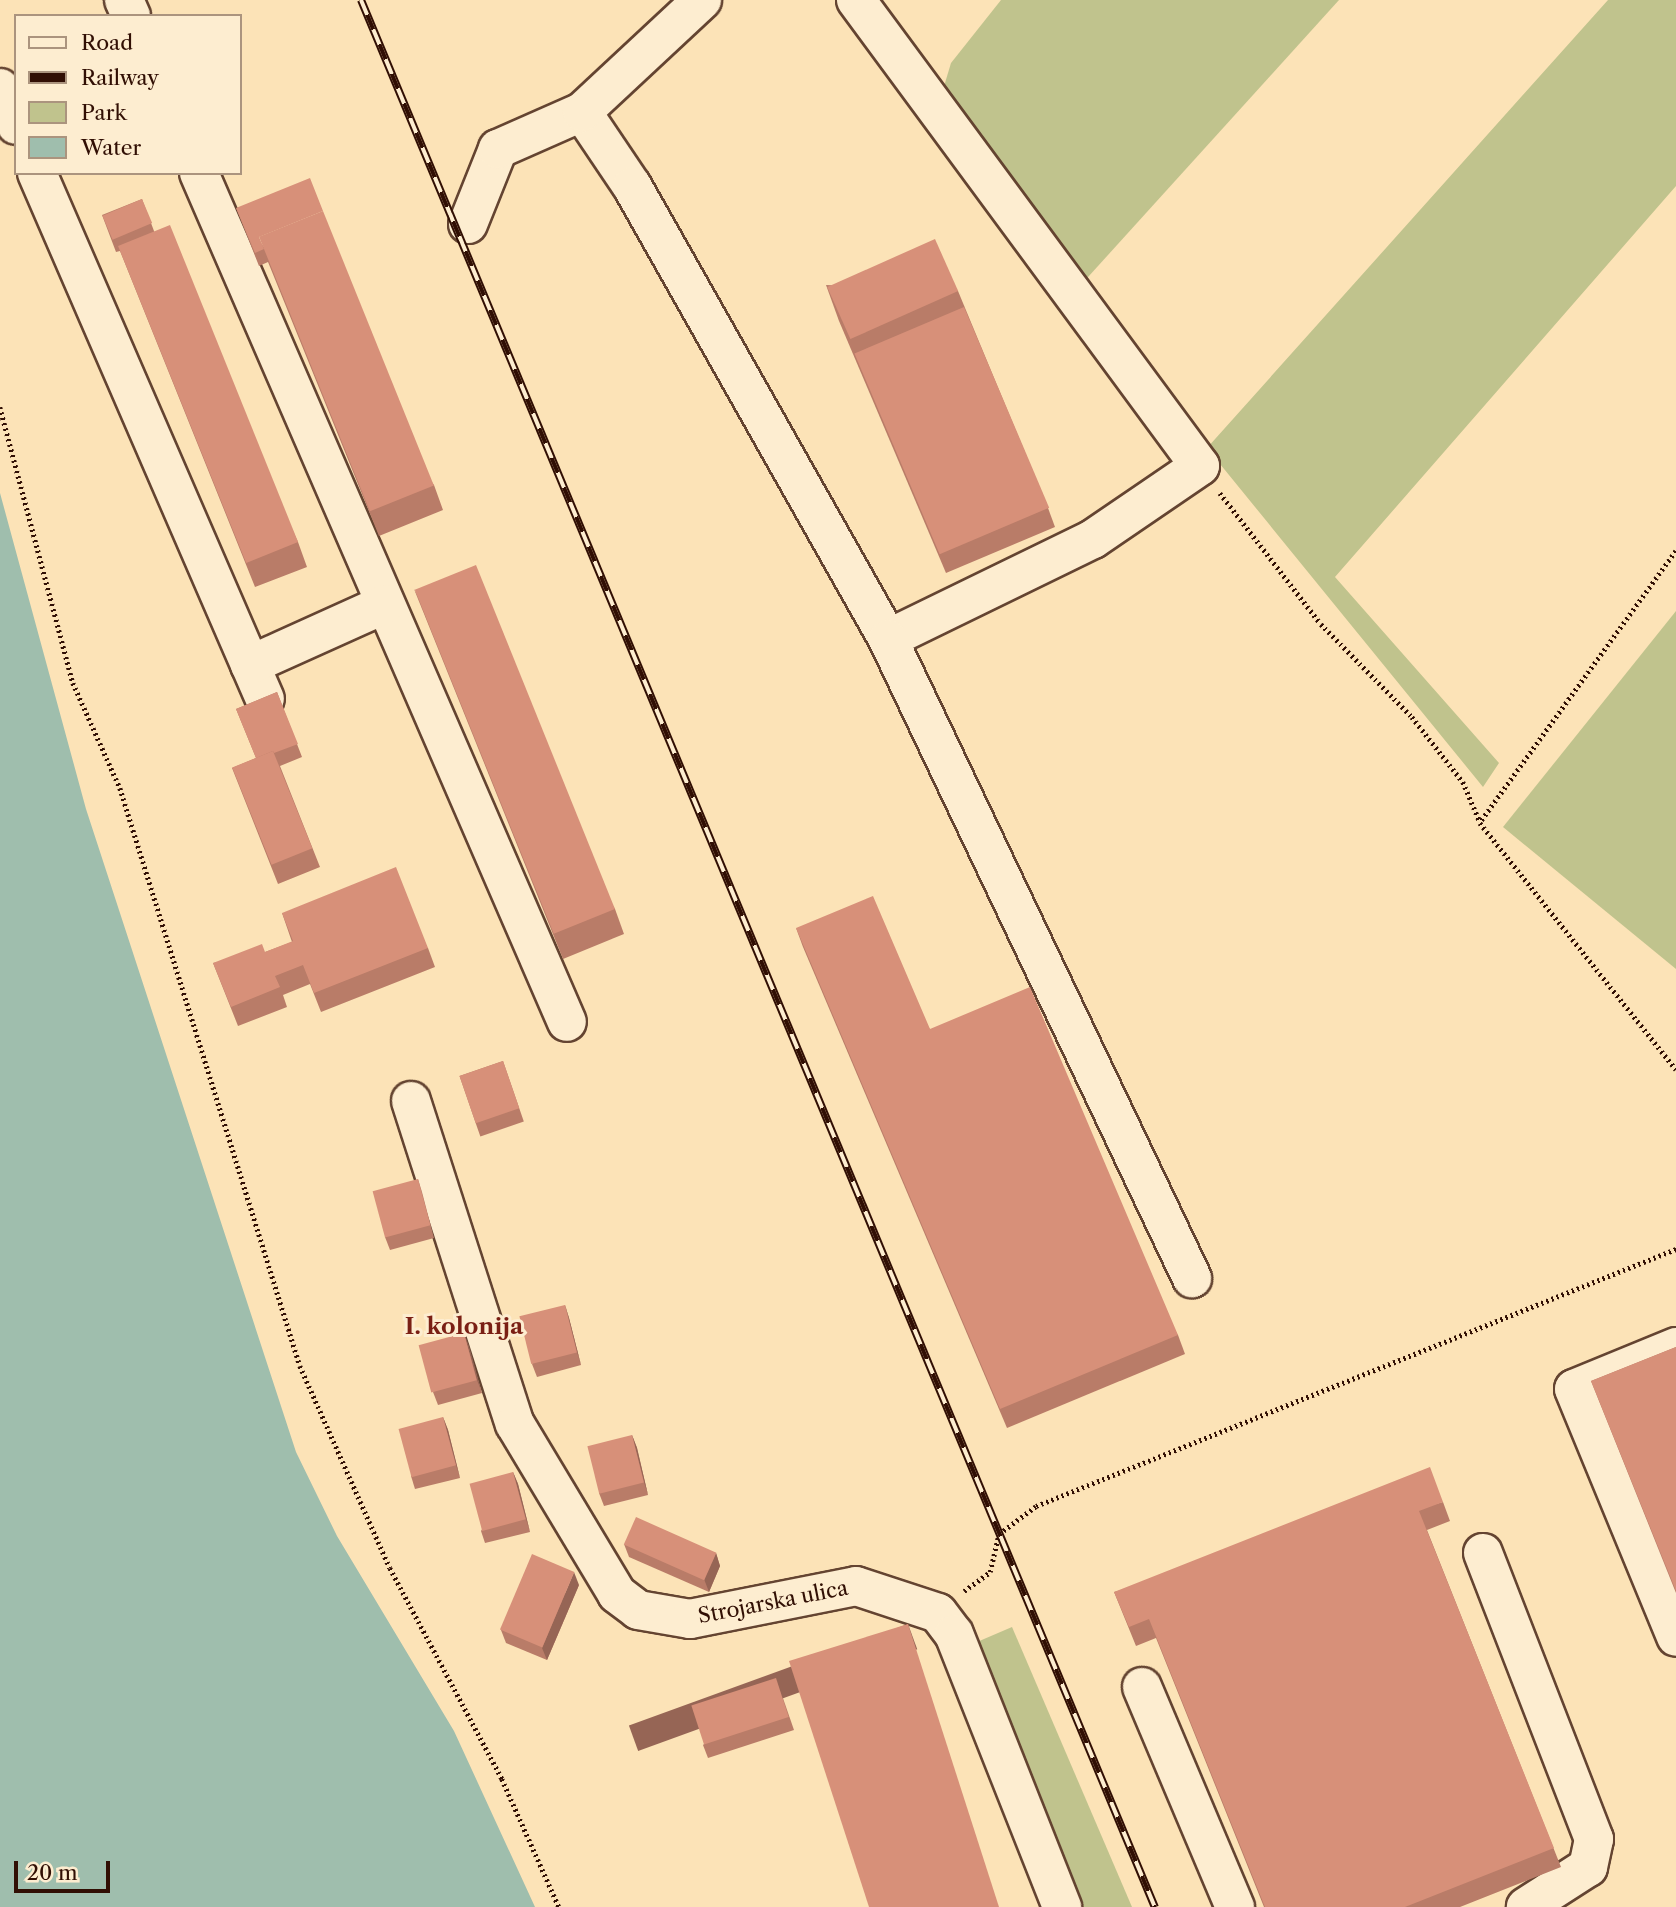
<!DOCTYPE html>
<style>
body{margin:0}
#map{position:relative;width:1676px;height:1907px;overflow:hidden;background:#fce3b7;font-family:"Libre Caslon Text",serif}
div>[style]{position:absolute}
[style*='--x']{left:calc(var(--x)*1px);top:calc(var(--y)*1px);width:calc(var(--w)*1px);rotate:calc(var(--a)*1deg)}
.green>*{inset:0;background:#c0c38d}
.water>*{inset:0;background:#9fbead}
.path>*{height:4.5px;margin-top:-2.25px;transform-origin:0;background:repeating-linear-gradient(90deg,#310f04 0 2px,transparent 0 5.5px)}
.roads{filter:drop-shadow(2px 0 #644431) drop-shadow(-2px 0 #644431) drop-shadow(0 2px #644431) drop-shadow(0 -2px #644431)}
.minor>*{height:38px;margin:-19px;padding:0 19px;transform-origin:19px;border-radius:19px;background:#fdedd0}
.rail>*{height:8px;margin-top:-4px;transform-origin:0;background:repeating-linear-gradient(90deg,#fdedd0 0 16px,#310f04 0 32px);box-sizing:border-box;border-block:2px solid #310f04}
.wall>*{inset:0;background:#b97c68;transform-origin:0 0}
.shaded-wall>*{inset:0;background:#966555;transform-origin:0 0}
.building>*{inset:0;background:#d79079;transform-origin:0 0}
span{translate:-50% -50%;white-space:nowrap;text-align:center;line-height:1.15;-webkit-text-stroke:6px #fdedd0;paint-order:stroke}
.street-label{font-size:21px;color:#310f04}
.neighbourhood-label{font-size:23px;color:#7a1f14;font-weight:700}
.legend{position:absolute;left:14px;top:14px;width:228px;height:161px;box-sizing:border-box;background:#fdedd0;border:2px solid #ab947e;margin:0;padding:9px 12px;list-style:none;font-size:21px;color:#310f04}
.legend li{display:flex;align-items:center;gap:14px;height:35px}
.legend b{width:35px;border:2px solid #ab947e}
.scale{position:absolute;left:14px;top:1861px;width:96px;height:32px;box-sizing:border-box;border:4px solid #310f04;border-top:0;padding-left:9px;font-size:21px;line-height:24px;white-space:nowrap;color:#310f04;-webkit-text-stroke:5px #fdedd0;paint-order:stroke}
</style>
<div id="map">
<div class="green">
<i style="clip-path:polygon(1001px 0,1339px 0,1079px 287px,942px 93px,951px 63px)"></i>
<i style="clip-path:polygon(1608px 0,1676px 0,1676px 186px,1335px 577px,1499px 763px,1483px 787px,1207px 448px)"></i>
<i style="clip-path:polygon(1676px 611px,1676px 969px,1503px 827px)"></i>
<i style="clip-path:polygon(1012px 1627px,1132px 1907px,1075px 1907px,970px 1645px)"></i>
</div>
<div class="water">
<i style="clip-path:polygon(0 493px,86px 809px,296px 1452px,337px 1536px,454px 1731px,535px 1907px,0 1907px)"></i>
</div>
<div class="path">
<i style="--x:0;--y:407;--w:285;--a:75.2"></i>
<i style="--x:73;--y:683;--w:115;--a:65.9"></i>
<i style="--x:120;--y:788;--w:605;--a:72.7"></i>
<i style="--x:300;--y:1366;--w:221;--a:66"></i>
<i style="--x:390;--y:1568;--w:239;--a:62"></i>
<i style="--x:502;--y:1779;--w:140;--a:66"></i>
<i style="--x:1220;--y:493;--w:165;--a:52.4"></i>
<i style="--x:1321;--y:624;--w:130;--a:45.6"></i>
<i style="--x:1412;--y:717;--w:83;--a:51.9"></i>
<i style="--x:1463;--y:782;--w:43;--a:67"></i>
<i style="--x:1676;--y:551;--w:335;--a:125.8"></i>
<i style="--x:1480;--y:823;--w:315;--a:51.5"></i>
<i style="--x:964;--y:1591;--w:32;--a:-36"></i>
<i style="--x:990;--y:1572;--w:39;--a:-77"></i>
<i style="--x:999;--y:1534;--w:46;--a:-37.1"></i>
<i style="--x:1036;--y:1506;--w:690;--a:-21.88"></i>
</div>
<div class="roads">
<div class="minor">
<i style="--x:124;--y:0;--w:17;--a:66"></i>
<i style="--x:856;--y:0;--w:579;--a:53.57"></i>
<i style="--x:1200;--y:466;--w:130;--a:145.7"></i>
<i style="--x:1093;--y:539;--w:228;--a:154"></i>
<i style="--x:0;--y:88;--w:40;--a:66.6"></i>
<i style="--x:582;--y:112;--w:89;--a:56"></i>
<i style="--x:632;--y:186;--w:520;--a:60.53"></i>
<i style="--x:888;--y:639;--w:708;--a:64.56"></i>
<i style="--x:37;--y:173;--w:573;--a:66.57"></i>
<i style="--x:199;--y:173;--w:925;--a:66.57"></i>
<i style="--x:468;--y:224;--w:81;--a:-68.2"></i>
<i style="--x:498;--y:149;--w:92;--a:-23.8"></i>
<i style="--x:582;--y:112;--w:164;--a:-43"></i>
<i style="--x:250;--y:665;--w:148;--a:-24.3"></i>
<i style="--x:411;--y:1101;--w:339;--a:72.2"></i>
<i style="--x:515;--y:1424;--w:198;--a:59"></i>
<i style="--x:617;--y:1594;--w:26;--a:37"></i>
<i style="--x:638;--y:1610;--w:53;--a:9.8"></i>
<i style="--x:690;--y:1619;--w:169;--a:-11.2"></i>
<i style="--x:856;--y:1586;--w:86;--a:18.2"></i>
<i style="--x:938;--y:1613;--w:26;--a:53"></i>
<i style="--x:954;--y:1634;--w:294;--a:68.4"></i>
<i style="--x:1676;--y:1347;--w:110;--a:157.6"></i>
<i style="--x:1574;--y:1389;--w:268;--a:67.6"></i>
<i style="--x:1483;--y:1553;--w:307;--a:68.8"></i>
<i style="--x:1594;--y:1839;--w:29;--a:102"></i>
<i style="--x:1588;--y:1867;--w:74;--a:147.2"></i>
<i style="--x:1142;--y:1687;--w:239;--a:67.1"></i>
</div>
</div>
<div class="rail">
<i style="--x:361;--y:0;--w:2066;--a:67.4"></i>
</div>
<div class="wall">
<i style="clip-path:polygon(142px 199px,154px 231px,298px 542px,307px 567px,255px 587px,120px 251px,116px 252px,102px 215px)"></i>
<i style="clip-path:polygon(236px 208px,434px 485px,443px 510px,379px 536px,268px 262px,259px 266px)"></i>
<i style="clip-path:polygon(826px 285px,958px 291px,1048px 508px,1055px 527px,946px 573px,839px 321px)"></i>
<i style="clip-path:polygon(414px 589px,615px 909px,624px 934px,563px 959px)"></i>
<i style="clip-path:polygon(277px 692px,302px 757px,280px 766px,320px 867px,278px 884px,232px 768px,256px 758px,236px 709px)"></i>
<i style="clip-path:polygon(282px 913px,428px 948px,435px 967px,321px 1012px,310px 984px,283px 995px,287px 1007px,238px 1026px,213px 963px,265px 952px,292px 942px)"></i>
<i style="clip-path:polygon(796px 928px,930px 1029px,1178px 1335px,1185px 1354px,1007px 1428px,803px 947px)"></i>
<i style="left:503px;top:1061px;width:64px;height:46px;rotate:71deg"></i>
<i style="clip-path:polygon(418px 1179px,422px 1192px,434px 1238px,390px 1250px,385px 1237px)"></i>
<i style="clip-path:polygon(565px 1305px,569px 1318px,581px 1365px,537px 1377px,532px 1364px)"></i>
<i style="clip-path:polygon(464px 1333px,482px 1393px,438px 1405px,433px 1392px)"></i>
<i style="clip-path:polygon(1676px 1347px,1676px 1593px,1591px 1381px)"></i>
<i style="clip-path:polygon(443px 1417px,448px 1430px,460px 1478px,415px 1489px,411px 1476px)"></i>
<i style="clip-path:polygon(632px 1435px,637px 1448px,648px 1495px,604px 1506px,599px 1493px)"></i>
<i style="clip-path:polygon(513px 1472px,518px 1484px,530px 1532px,485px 1543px,481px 1531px)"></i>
<i style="clip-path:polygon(1443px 1502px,1450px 1521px,1427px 1530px,1561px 1867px,1460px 1907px,1264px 1907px,1156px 1638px,1136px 1646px,1114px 1592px)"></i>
<i style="clip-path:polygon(624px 1544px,716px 1553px,720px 1566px,709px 1592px,629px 1557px)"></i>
<i style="clip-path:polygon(579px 1585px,547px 1660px,506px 1643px,501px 1630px)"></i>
<i style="clip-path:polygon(776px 1678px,794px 1730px,708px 1758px,703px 1745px)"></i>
</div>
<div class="shaded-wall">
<i style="clip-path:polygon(565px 1305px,569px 1318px,581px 1365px,577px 1352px)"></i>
<i style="clip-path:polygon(464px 1333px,469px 1346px,482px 1393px,477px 1380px)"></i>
<i style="clip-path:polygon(443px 1417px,448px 1430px,460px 1478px,456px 1465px)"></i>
<i style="clip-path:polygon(632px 1435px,637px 1448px,648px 1495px,644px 1482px)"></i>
<i style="clip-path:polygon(513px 1472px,518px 1484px,530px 1532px,526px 1519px)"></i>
<i style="clip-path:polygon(716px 1553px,720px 1566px,709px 1592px,704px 1579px)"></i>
<i style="clip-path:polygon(574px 1572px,579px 1585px,547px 1660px,542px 1648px)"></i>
<i style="left:908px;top:1624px;width:27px;height:297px;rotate:70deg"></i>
</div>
<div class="building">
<i style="clip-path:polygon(310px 178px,323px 211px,259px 237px,264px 249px,255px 253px,236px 208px)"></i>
<i style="left:142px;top:199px;width:26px;height:43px;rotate:67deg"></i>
<i style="left:323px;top:211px;width:296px;height:69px;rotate:68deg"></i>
<i style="left:170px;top:225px;width:342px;height:56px;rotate:68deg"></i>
<i style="left:935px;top:239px;width:57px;height:118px;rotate:66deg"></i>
<i style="left:964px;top:307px;width:218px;height:119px;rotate:67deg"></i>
<i style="left:476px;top:565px;width:371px;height:66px;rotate:68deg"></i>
<i style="clip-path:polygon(277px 692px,298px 744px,274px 753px,273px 751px,256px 758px,236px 709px)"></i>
<i style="left:273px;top:751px;width:105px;height:44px;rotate:68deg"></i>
<i style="clip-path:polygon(396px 867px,428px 948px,314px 993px,303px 965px,275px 976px,280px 987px,231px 1007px,213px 963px,262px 944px,265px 952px,293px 941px,282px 913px)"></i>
<i style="clip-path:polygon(873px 896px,930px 1029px,1030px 987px,1178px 1335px,1000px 1409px,796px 928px)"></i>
<i style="left:503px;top:1061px;width:50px;height:46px;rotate:71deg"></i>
<i style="left:418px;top:1179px;width:48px;height:47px;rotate:75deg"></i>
<i style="left:565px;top:1305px;width:49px;height:47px;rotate:76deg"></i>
<i style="left:464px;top:1333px;width:49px;height:47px;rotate:75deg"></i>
<i style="clip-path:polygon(1676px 1347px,1676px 1591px,1591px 1381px)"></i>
<i style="left:443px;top:1417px;width:50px;height:46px;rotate:75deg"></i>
<i style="left:632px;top:1435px;width:49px;height:46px;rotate:76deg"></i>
<i style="clip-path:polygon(1430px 1467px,1443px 1502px,1419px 1511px,1554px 1848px,1405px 1907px,1265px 1907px,1149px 1619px,1129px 1627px,1114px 1592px)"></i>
<i style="left:513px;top:1472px;width:49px;height:45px;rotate:75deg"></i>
<i style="left:636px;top:1517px;width:88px;height:30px;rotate:24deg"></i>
<i style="left:532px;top:1554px;width:46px;height:82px;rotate:23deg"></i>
<i style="clip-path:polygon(908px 1624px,999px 1907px,869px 1907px,789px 1661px)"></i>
<i style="left:776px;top:1678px;width:41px;height:89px;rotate:72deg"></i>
</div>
<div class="street-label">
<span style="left:773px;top:1602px;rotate:-11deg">Strojarska ulica</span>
</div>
<div class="neighbourhood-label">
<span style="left:464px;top:1326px">I. kolonija</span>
</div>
<ul class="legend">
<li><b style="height:9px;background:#fdedd0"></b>Road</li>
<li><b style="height:9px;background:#310f04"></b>Railway</li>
<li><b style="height:19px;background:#c0c38d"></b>Park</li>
<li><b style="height:19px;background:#9fbead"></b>Water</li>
</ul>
<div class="scale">20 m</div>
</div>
